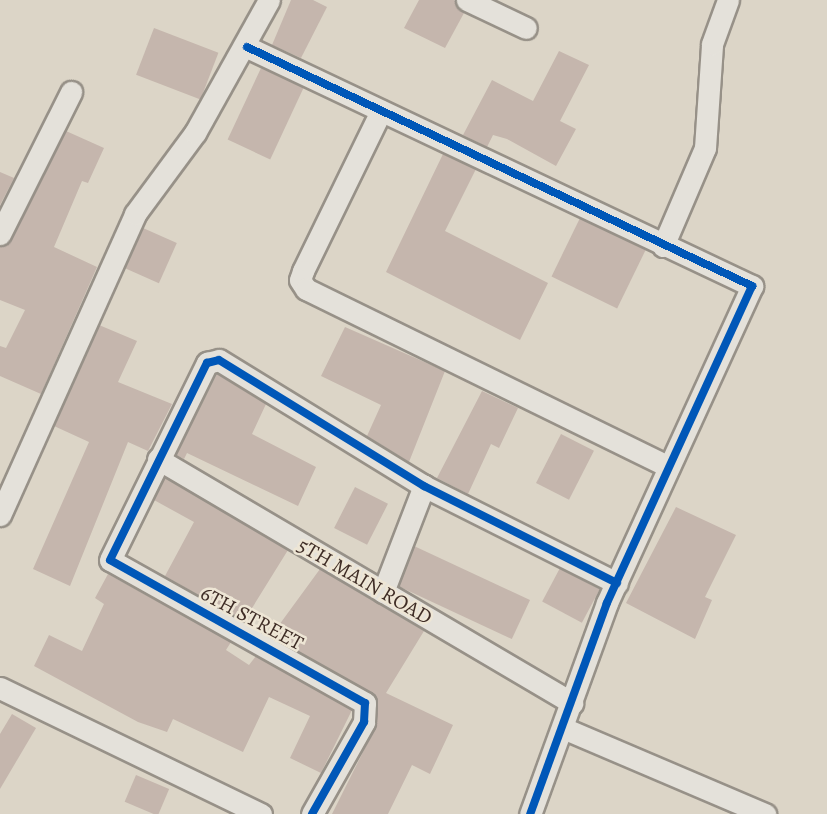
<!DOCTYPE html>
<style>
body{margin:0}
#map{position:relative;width:827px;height:814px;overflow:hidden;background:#dcd5c7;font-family:Alegreya,serif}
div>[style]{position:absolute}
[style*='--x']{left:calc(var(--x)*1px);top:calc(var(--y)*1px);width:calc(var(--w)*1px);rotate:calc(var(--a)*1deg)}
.building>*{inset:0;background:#c5b6ad;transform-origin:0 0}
.roads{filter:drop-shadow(2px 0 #979188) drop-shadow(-2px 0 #979188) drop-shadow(0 2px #979188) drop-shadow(0 -2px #979188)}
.street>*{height:21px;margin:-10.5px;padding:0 10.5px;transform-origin:10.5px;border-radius:10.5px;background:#e4e1da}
.cycleway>*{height:8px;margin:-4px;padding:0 4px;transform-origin:4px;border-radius:4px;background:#0057b8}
span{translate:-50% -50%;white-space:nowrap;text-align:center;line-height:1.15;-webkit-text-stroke:5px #eee6d5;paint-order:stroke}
.street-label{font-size:21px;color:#3f2d26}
</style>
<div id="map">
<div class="building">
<i style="clip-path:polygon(291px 0,313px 0,327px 7px,301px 58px,272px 45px)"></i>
<i style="clip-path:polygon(419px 0,454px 0,464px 13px,445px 48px,404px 28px)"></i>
<i style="left:154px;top:28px;width:69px;height:50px;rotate:21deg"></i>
<i style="clip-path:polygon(559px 51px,589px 65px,560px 121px,576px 129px,556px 166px,507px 139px,493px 135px,487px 147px,463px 135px,492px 80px,533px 101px)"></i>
<i style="left:261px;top:68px;width:47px;height:79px;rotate:25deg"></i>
<i style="clip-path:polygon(66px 131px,104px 148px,88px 183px,82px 181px,54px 247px,97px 267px,41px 394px,0 376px,0 346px,6px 348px,25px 310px,0 300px,0 247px,11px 240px)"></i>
<i style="clip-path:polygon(443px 154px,476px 169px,445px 231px,548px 283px,520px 340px,386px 272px)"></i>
<i style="clip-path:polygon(0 172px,14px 178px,0 205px)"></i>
<i style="left:580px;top:218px;width:73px;height:65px;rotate:26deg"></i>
<i style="left:143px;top:228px;width:37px;height:44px;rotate:24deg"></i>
<i style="clip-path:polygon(99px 325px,137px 341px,118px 382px,172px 404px,148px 451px,128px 442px,70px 586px,33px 569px,89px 442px,54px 426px)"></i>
<i style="clip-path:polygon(345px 327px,445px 371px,409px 462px,367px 436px,381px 405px,321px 376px)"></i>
<i style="clip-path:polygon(217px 374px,266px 404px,252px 434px,316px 467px,298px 506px,187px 453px,184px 459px,176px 455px)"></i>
<i style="clip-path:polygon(482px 391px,518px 408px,499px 448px,491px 444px,468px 494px,437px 478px)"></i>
<i style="left:561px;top:434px;width:37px;height:55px;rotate:27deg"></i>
<i style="clip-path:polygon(165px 478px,288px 550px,244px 621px,165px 576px,194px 522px,154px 500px)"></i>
<i style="left:355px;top:487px;width:37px;height:46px;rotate:27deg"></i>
<i style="clip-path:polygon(676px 507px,736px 535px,705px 597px,712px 600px,695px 639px,626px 603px)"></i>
<i style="left:414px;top:546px;width:128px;height:43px;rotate:25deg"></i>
<i style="left:560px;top:568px;width:45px;height:38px;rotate:28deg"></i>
<i style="clip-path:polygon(320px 569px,424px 631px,386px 693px,453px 725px,430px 774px,412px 765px,388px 814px,332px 814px,375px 728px,376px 696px,271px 636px)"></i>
<i style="clip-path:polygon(108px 574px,231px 642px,226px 650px,249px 665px,256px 656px,352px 710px,321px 773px,290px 758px,310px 716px,269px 697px,243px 752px,173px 719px,167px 732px,138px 722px,34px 666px,49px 635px,82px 651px,104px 604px,95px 598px)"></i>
<i style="clip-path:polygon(12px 714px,36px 728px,0 789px,0 734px)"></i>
<i style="left:136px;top:775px;width:36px;height:29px;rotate:23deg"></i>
</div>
<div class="roads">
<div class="street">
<i style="--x:467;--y:0;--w:65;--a:25.4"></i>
<i style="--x:247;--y:47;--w:559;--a:25.33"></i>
<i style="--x:752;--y:286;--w:349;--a:114.6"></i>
<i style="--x:607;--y:603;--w:225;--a:110"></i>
<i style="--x:381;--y:111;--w:178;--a:116"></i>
<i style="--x:303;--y:271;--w:9;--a:108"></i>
<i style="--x:300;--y:280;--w:11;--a:56"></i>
<i style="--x:306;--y:289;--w:404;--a:26.1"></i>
<i style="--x:0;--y:234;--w:159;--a:-63.4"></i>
<i style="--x:663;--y:246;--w:107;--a:-66.8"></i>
<i style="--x:705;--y:148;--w:104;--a:-86.1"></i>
<i style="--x:712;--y:44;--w:47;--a:-70"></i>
<i style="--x:158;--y:459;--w:481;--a:30.5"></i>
<i style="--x:0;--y:515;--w:330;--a:-65.8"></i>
<i style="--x:135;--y:214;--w:101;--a:-53.5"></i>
<i style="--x:195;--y:133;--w:152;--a:-60.9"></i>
<i style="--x:383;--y:592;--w:114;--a:-68.9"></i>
<i style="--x:0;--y:688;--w:290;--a:25.8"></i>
<i style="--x:563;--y:728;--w:220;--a:23.1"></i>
<i style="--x:312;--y:814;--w:106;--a:-60.5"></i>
<i style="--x:364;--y:722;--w:19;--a:-87"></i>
<i style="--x:365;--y:703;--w:292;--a:-150.7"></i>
<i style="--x:110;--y:560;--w:220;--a:-63.8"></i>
<i style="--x:207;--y:363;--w:12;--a:-14"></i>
<i style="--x:219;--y:360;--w:241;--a:31.6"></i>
<i style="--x:424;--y:486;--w:216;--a:26.7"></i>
</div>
</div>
<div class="cycleway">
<i style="--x:247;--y:47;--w:559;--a:25.33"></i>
<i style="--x:752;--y:286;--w:349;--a:114.6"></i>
<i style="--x:607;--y:603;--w:225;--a:110"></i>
<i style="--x:312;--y:814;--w:106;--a:-60.5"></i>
<i style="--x:364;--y:722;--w:19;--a:-87"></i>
<i style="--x:365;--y:703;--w:292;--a:-150.7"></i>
<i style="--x:110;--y:560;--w:220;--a:-63.8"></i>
<i style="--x:207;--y:363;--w:12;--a:-14"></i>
<i style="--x:219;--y:360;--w:241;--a:31.6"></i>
<i style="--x:424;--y:486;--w:216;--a:26.7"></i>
</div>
<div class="street-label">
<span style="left:365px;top:581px;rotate:30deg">5TH MAIN ROAD</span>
<span style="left:252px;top:618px;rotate:28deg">6TH STREET</span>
</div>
</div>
